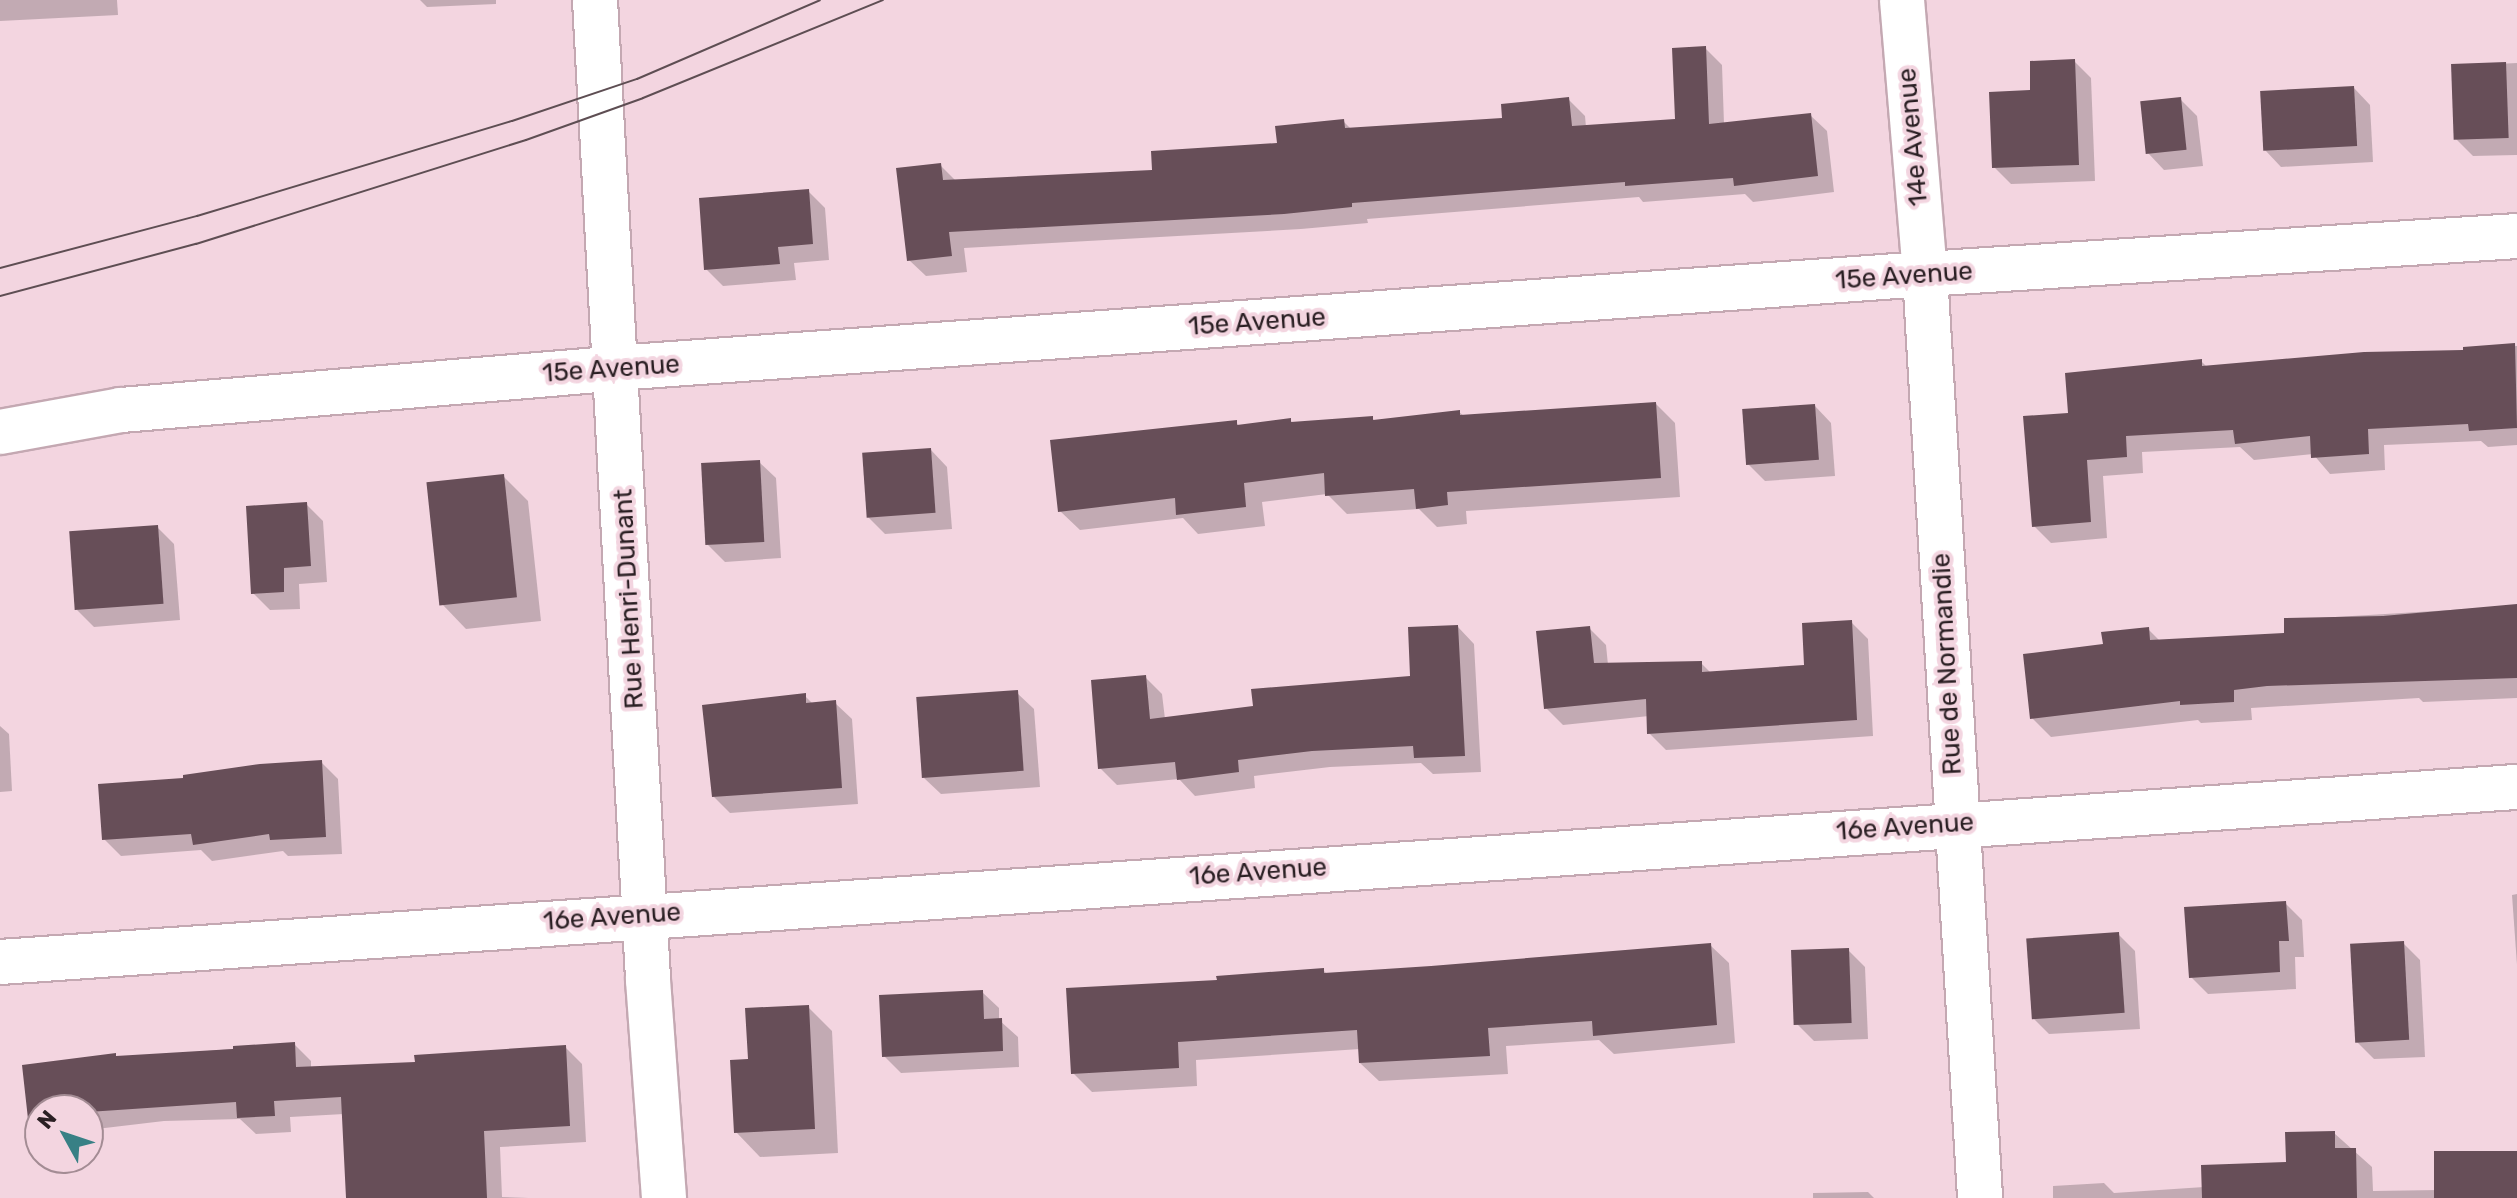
<!DOCTYPE html>
<style>
body{margin:0}
#map{position:relative;width:2517px;height:1198px;overflow:hidden;background:#f3d5e0;font-family:Rubik,sans-serif}
div>[style]{position:absolute}
[style*='--x']{left:calc(var(--x)*1px);top:calc(var(--y)*1px);width:calc(var(--w)*1px);rotate:calc(var(--a)*1deg)}
.shadow>*{inset:0;background:#0003}
.building>*{inset:0;background:#674e58;transform-origin:0 0}
.roads{filter:drop-shadow(2px 0 #c4a8b2) drop-shadow(-2px 0 #c4a8b2) drop-shadow(0 2px #c4a8b2) drop-shadow(0 -2px #c4a8b2)}
.minor>*{height:44px;margin:-22px;padding:0 22px;transform-origin:22px;border-radius:22px;background:#fff}
.tram>*{height:2px;margin:-1px;padding:0 1px;transform-origin:1px;border-radius:1px;background:#5e4e53}
span{translate:-50% -50%;white-space:nowrap;text-align:center;line-height:1.15;-webkit-text-stroke:8px #f3d5e0;paint-order:stroke}
.street-label{font-size:26px;color:#2a1f23}
.north{position:absolute;left:24px;top:1094px;width:80px;height:80px;box-sizing:border-box;background:#f3d5e0;border:2px solid #a38c94;border-radius:50%;rotate:310deg;font-size:22px;font-weight:700;line-height:32px;text-align:center;color:#2a1f23}
.north::after{content:'';display:block;margin:auto;width:28px;height:36px;background:#388085;clip-path:polygon(50% 0,100% 100%,50% 72%,0 100%)}
</style>
<div id="map">
<div class="shadow">
<i style="clip-path:polygon(0 0,117px 0,118px 15px,0 21px)"></i>
<i style="clip-path:polygon(420px 0,496px 0,496px 4px,427px 7px)"></i>
<i style="clip-path:polygon(1705px 48px,1722px 65px,1724px 124px,1810px 115px,1827px 131px,1834px 192px,1753px 202px,1745px 194px,1643px 202px,1639px 197px,1367px 219px,1368px 223px,1301px 229px,964px 248px,967px 272px,926px 276px,909px 260px,940px 165px,956px 181px,1154px 172px,1279px 145px,1343px 121px,1351px 129px,1504px 120px,1568px 99px,1585px 116px,1586px 127px,1677px 121px)"></i>
<i style="clip-path:polygon(2074px 61px,2091px 78px,2095px 181px,2011px 184px,1994px 167px,2032px 92px)"></i>
<i style="clip-path:polygon(2517px 63px,2517px 155px,2473px 156px,2456px 139px,2453px 66px)"></i>
<i style="clip-path:polygon(2354px 88px,2370px 105px,2373px 162px,2281px 167px,2265px 150px)"></i>
<i style="clip-path:polygon(2180px 99px,2197px 116px,2203px 166px,2164px 170px,2148px 153px)"></i>
<i style="clip-path:polygon(808px 191px,825px 208px,829px 260px,794px 263px,796px 280px,723px 286px,706px 269px)"></i>
<i style="clip-path:polygon(2517px 346px,2517px 445px,2488px 447px,2481px 441px,2384px 445px,2385px 470px,2330px 474px,2313px 454px,2254px 460px,2240px 447px,2142px 452px,2143px 473px,2103px 476px,2107px 538px,2051px 543px,2034px 526px,2070px 415px,2201px 361px,2207px 367px,2465px 352px,2465px 349px)"></i>
<i style="clip-path:polygon(1656px 404px,1675px 423px,1680px 497px,1466px 511px,1467px 524px,1437px 527px,1419px 509px,1347px 514px,1327px 494px,1262px 502px,1265px 526px,1198px 534px,1183px 518px,1080px 530px,1060px 511px,1236px 422px,1240px 427px,1290px 420px,1294px 424px,1372px 418px,1376px 422px,1459px 412px,1464px 416px)"></i>
<i style="clip-path:polygon(1815px 406px,1831px 423px,1835px 476px,1765px 481px,1748px 464px)"></i>
<i style="clip-path:polygon(931px 450px,947px 467px,952px 529px,885px 534px,868px 517px)"></i>
<i style="clip-path:polygon(759px 462px,776px 478px,781px 558px,725px 562px,708px 545px)"></i>
<i style="clip-path:polygon(503px 476px,528px 501px,541px 621px,466px 629px,442px 604px)"></i>
<i style="clip-path:polygon(306px 504px,323px 521px,327px 582px,299px 584px,300px 609px,270px 610px,253px 593px)"></i>
<i style="clip-path:polygon(157px 527px,174px 544px,180px 620px,94px 627px,77px 610px)"></i>
<i style="clip-path:polygon(2517px 606px,2517px 698px,2423px 702px,2419px 698px,2251px 708px,2252px 720px,2201px 723px,2198px 720px,2051px 737px,2032px 718px,2105px 646px,2148px 629px,2161px 642px,2287px 635px,2286px 620px)"></i>
<i style="clip-path:polygon(1851px 622px,1868px 639px,1873px 736px,1666px 750px,1649px 733px,1649px 716px,1563px 725px,1546px 708px,1589px 628px,1606px 645px,1608px 665px,1701px 663px,1711px 673px,1806px 667px)"></i>
<i style="clip-path:polygon(1458px 627px,1474px 644px,1481px 772px,1433px 774px,1421px 763px,1330px 767px,1254px 776px,1255px 788px,1195px 796px,1179px 779px,1117px 785px,1100px 768px,1145px 677px,1162px 694px,1165px 719px,1255px 707px,1412px 678px)"></i>
<i style="clip-path:polygon(1017px 693px,1034px 709px,1040px 787px,941px 794px,924px 778px)"></i>
<i style="clip-path:polygon(805px 696px,813px 704px,835px 703px,852px 719px,858px 804px,730px 813px,714px 797px)"></i>
<i style="clip-path:polygon(0 726px,9px 734px,12px 791px,0 792px)"></i>
<i style="clip-path:polygon(321px 762px,338px 779px,342px 854px,288px 856px,283px 851px,212px 861px,201px 850px,121px 856px,104px 839px,186px 780px)"></i>
<i style="clip-path:polygon(2517px 894px,2517px 965px,2512px 895px)"></i>
<i style="clip-path:polygon(2285px 903px,2302px 920px,2304px 957px,2295px 957px,2296px 989px,2208px 994px,2191px 977px)"></i>
<i style="clip-path:polygon(2118px 934px,2135px 951px,2140px 1029px,2049px 1034px,2032px 1017px)"></i>
<i style="clip-path:polygon(2403px 943px,2420px 960px,2425px 1057px,2374px 1059px,2357px 1042px)"></i>
<i style="clip-path:polygon(1710px 945px,1729px 963px,1735px 1043px,1614px 1054px,1599px 1040px,1506px 1046px,1508px 1074px,1379px 1081px,1360px 1063px,1360px 1049px,1196px 1060px,1197px 1086px,1092px 1092px,1073px 1073px,1219px 982px,1323px 970px,1328px 975px)"></i>
<i style="clip-path:polygon(1848px 950px,1865px 967px,1868px 1039px,1814px 1041px,1797px 1024px)"></i>
<i style="clip-path:polygon(982px 992px,999px 1008px,999px 1020px,1018px 1037px,1019px 1067px,901px 1073px,884px 1056px)"></i>
<i style="clip-path:polygon(808px 1007px,832px 1031px,838px 1153px,760px 1157px,736px 1132px,750px 1061px)"></i>
<i style="clip-path:polygon(294px 1044px,311px 1061px,311px 1068px,417px 1064px,565px 1047px,582px 1064px,586px 1142px,500px 1147px,502px 1197px,529px 1198px,451px 1198px,344px 1114px,290px 1117px,291px 1132px,256px 1134px,240px 1119px,164px 1121px,88px 1130px,88px 1110px,40px 1110px,40px 1128px,30px 1118px,24px 1066px)"></i>
<i style="clip-path:polygon(2334px 1133px,2372px 1167px,2373px 1191px,2438px 1190px,2517px 1153px,2517px 1198px,2053px 1198px,2053px 1186px,2104px 1183px,2114px 1193px,2204px 1187px,2288px 1164px)"></i>
<i style="clip-path:polygon(1868px 1192px,1874px 1198px,1813px 1198px,1813px 1193px)"></i>
</div>
<div class="building">
<i style="clip-path:polygon(1706px 46px,1709px 124px,1811px 113px,1818px 176px,1734px 186px,1733px 178px,1625px 186px,1625px 182px,1352px 203px,1352px 207px,1284px 214px,949px 232px,952px 256px,907px 261px,896px 168px,941px 163px,943px 180px,1152px 170px,1151px 151px,1277px 143px,1275px 126px,1344px 119px,1345px 128px,1502px 118px,1501px 104px,1569px 97px,1572px 126px,1675px 119px,1672px 48px)"></i>
<i style="clip-path:polygon(2075px 59px,2079px 165px,1992px 168px,1989px 92px,2030px 90px,2030px 61px)"></i>
<i style="left:2506px;top:62px;width:76px;height:55px;rotate:88deg"></i>
<i style="left:2354px;top:86px;width:60px;height:94px;rotate:87deg"></i>
<i style="left:2181px;top:97px;width:53px;height:41px;rotate:84deg"></i>
<i style="clip-path:polygon(809px 189px,813px 244px,778px 247px,780px 264px,704px 270px,699px 198px)"></i>
<i style="clip-path:polygon(2515px 343px,2517px 428px,2469px 431px,2468px 424px,2368px 429px,2369px 454px,2311px 458px,2310px 436px,2235px 444px,2233px 430px,2126px 436px,2127px 457px,2087px 460px,2091px 522px,2032px 527px,2023px 416px,2068px 413px,2065px 373px,2202px 359px,2202px 366px,2364px 352px,2463px 350px,2463px 347px)"></i>
<i style="clip-path:polygon(1656px 402px,1661px 478px,1447px 492px,1448px 505px,1416px 509px,1414px 489px,1325px 496px,1324px 473px,1244px 483px,1246px 507px,1176px 515px,1175px 498px,1058px 512px,1050px 440px,1237px 420px,1237px 425px,1291px 418px,1291px 422px,1373px 416px,1373px 420px,1460px 410px,1460px 415px)"></i>
<i style="left:1815px;top:404px;width:56px;height:73px;rotate:86deg"></i>
<i style="left:931px;top:448px;width:65px;height:69px;rotate:86deg"></i>
<i style="left:760px;top:460px;width:82px;height:59px;rotate:87deg"></i>
<i style="left:504px;top:474px;width:124px;height:78px;rotate:84deg"></i>
<i style="clip-path:polygon(307px 502px,311px 566px,284px 568px,284px 592px,251px 594px,246px 506px)"></i>
<i style="left:158px;top:525px;width:79px;height:89px;rotate:86deg"></i>
<i style="clip-path:polygon(2517px 604px,2517px 678px,2267px 686px,2234px 690px,2234px 702px,2180px 705px,2180px 701px,2030px 719px,2023px 654px,2103px 644px,2101px 632px,2149px 627px,2150px 640px,2284px 633px,2284px 618px,2383px 616px)"></i>
<i style="clip-path:polygon(1852px 620px,1857px 720px,1647px 734px,1646px 699px,1544px 709px,1536px 631px,1590px 626px,1594px 663px,1702px 661px,1702px 672px,1804px 665px,1802px 623px)"></i>
<i style="clip-path:polygon(1458px 625px,1465px 756px,1414px 758px,1413px 746px,1312px 751px,1238px 760px,1239px 772px,1177px 780px,1175px 762px,1098px 769px,1091px 680px,1146px 675px,1150px 719px,1253px 706px,1251px 689px,1410px 676px,1408px 627px)"></i>
<i style="left:1018px;top:690px;width:81px;height:102px;rotate:86deg"></i>
<i style="clip-path:polygon(806px 693px,806px 703px,836px 700px,842px 788px,712px 797px,702px 705px)"></i>
<i style="clip-path:polygon(322px 760px,326px 837px,270px 840px,269px 834px,193px 845px,191px 834px,102px 840px,98px 784px,183px 778px,183px 775px,260px 764px)"></i>
<i style="clip-path:polygon(2286px 901px,2289px 941px,2279px 941px,2280px 972px,2189px 978px,2184px 907px)"></i>
<i style="left:2119px;top:932px;width:81px;height:93px;rotate:86deg"></i>
<i style="left:2404px;top:941px;width:99px;height:54px;rotate:87deg"></i>
<i style="clip-path:polygon(1711px 943px,1717px 1025px,1593px 1036px,1592px 1021px,1488px 1028px,1490px 1056px,1359px 1063px,1357px 1030px,1178px 1042px,1179px 1068px,1071px 1074px,1066px 988px,1217px 980px,1216px 976px,1324px 968px,1324px 973px,1431px 966px)"></i>
<i style="left:1849px;top:948px;width:75px;height:58px;rotate:88deg"></i>
<i style="clip-path:polygon(983px 990px,984px 1019px,1002px 1018px,1003px 1051px,882px 1057px,879px 995px)"></i>
<i style="clip-path:polygon(809px 1005px,815px 1129px,734px 1133px,730px 1060px,748px 1059px,745px 1008px)"></i>
<i style="clip-path:polygon(295px 1042px,296px 1067px,415px 1062px,414px 1055px,566px 1045px,570px 1126px,484px 1131px,487px 1198px,346px 1198px,341px 1097px,274px 1101px,275px 1116px,237px 1118px,236px 1102px,88px 1112px,40px 1110px,40px 1117px,28px 1119px,22px 1065px,116px 1053px,116px 1056px,233px 1049px,233px 1046px)"></i>
<i style="clip-path:polygon(2335px 1131px,2335px 1148px,2356px 1148px,2357px 1198px,2202px 1198px,2201px 1165px,2286px 1162px,2285px 1132px)"></i>
<i style="left:2517px;top:1151px;width:47px;height:83px;rotate:90deg"></i>
</div>
<div class="roads">
<div class="minor">
<i style="--x:595;--y:0;--w:981;--a:86.9"></i>
<i style="--x:648;--y:980;--w:219;--a:85.8"></i>
<i style="--x:1902;--y:0;--w:275;--a:85.2"></i>
<i style="--x:1925;--y:274;--w:926;--a:86.59"></i>
<i style="--x:0;--y:432;--w:123;--a:-10.3"></i>
<i style="--x:121;--y:410;--w:497;--a:-4.8"></i>
<i style="--x:616;--y:368;--w:1312;--a:-4.11"></i>
<i style="--x:1925;--y:274;--w:593;--a:-3.67"></i>
<i style="--x:0;--y:962;--w:2523;--a:-3.98"></i>
</div>
</div>
<div class="tram">
<i style="--x:0;--y:268;--w:204;--a:-14.8"></i>
<i style="--x:197;--y:216;--w:329;--a:-16.8"></i>
<i style="--x:512;--y:121;--w:132;--a:-18.6"></i>
<i style="--x:637;--y:79;--w:199;--a:-23.3"></i>
<i style="--x:0;--y:296;--w:203;--a:-14.9"></i>
<i style="--x:196;--y:244;--w:346;--a:-17.5"></i>
<i style="--x:526;--y:140;--w:124;--a:-19.7"></i>
<i style="--x:643;--y:98;--w:259;--a:-22.2"></i>
</div>
<div class="street-label">
<span style="left:1913px;top:137px;rotate:-95deg">14e Avenue</span>
<span style="left:1904px;top:276px;rotate:-4deg">15e Avenue</span>
<span style="left:1257px;top:322px;rotate:-4deg">15e Avenue</span>
<span style="left:611px;top:369px;rotate:-4deg">15e Avenue</span>
<span style="left:629px;top:599px;rotate:-93deg">Rue Henri-Dunant</span>
<span style="left:1947px;top:664px;rotate:-93deg">Rue de Normandie</span>
<span style="left:1905px;top:827px;rotate:-4deg">16e Avenue</span>
<span style="left:1258px;top:872px;rotate:-4deg">16e Avenue</span>
<span style="left:612px;top:917px;rotate:-4deg">16e Avenue</span>
</div>
<div class="north">N</div>
</div>
